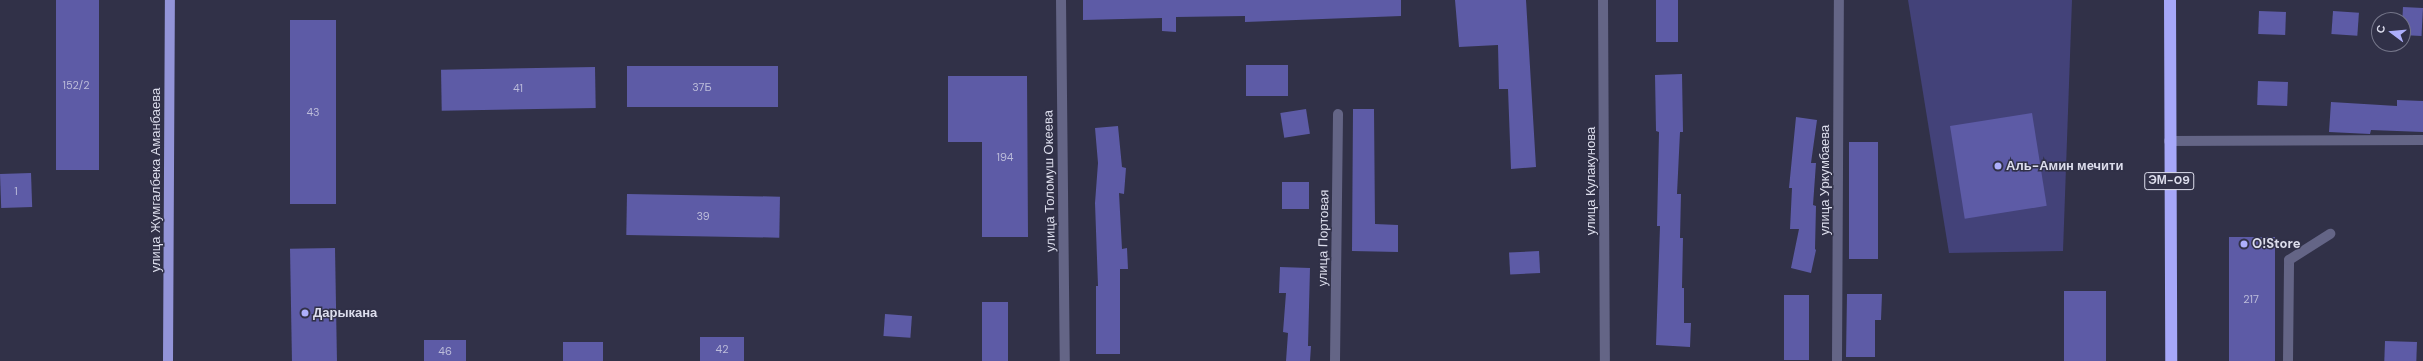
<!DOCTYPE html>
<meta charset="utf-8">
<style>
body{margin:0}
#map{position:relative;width:2423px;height:361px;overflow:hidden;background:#313148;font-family:"DM Sans",sans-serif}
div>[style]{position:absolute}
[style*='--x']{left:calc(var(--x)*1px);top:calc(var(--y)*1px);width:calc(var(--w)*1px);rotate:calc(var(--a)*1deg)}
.green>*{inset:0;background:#434279}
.building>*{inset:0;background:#5d5ba6;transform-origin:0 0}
.minor>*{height:10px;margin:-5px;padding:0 5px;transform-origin:5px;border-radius:5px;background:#646586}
.major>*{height:10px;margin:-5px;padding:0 5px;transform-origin:5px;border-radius:5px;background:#9394d8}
.highway>*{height:12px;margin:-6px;padding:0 6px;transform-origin:6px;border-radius:6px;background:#a6a7f8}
.dots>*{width:11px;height:11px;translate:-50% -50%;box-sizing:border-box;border:2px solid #313148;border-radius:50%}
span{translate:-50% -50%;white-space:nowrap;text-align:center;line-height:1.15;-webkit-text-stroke:3px #313148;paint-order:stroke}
.number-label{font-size:11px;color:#bcbcda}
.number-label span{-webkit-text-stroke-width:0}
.shield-label span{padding:1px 3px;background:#313148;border:1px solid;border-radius:3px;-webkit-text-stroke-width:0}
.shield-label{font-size:12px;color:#dcddec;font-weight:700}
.poi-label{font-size:13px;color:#dcddec;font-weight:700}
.left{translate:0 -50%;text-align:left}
.street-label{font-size:13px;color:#dcddec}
.north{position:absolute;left:2371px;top:12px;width:40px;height:40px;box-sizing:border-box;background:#313148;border:1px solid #75768a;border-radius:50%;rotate:286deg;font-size:11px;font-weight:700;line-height:16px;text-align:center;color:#dcddec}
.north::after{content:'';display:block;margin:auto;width:14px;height:18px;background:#adaffb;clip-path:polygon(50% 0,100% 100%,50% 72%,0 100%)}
</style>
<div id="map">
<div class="green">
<i style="clip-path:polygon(1908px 0,2072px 0,2063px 251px,1949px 253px)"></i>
</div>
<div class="building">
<i style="left:56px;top:0;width:43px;height:170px"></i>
<i style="clip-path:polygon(1083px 0,1401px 0,1401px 16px,1245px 22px,1245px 16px,1176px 17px,1176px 32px,1162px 31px,1162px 18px,1083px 20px)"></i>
<i style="clip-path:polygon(1455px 0,1526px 0,1536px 167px,1511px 169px,1508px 89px,1499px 89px,1498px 45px,1459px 47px)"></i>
<i style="left:1656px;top:0;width:22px;height:42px"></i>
<i style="left:2403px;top:7px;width:20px;height:28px;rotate:3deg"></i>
<i style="left:2259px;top:11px;width:27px;height:23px;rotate:2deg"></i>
<i style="left:2333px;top:11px;width:26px;height:23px;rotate:4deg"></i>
<i style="left:290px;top:20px;width:46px;height:184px"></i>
<i style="left:1288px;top:65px;width:31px;height:42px;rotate:90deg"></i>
<i style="left:627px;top:66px;width:151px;height:41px"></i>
<i style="left:595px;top:67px;width:41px;height:154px;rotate:89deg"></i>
<i style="clip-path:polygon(1682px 74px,1683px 132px,1680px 132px,1677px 194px,1681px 194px,1680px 238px,1683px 238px,1682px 288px,1684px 288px,1684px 323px,1691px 323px,1690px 347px,1656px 345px,1660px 226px,1657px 226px,1659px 132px,1656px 131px,1655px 75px)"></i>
<i style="clip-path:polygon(948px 76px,1027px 76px,1028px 237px,982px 237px,982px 142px,948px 142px)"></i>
<i style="left:2258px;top:81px;width:30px;height:24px;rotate:2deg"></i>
<i style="clip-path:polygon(2397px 100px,2423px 101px,2423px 132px,2371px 130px,2370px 134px,2329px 132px,2331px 102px,2397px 106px)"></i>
<i style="left:1306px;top:109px;width:25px;height:26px;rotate:81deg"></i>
<i style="clip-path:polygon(1353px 109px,1374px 109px,1375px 224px,1398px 225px,1398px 252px,1352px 251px)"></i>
<i style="left:2032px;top:113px;width:94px;height:83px;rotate:81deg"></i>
<i style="clip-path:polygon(1796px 117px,1817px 120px,1811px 163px,1816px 163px,1813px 205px,1816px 206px,1815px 249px,1816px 250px,1811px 273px,1791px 268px,1799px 229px,1790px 229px,1792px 188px,1789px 188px)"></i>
<i style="clip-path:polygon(1118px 126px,1122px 167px,1126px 168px,1124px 194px,1119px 193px,1122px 249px,1127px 248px,1128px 269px,1120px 269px,1120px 354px,1096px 354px,1096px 286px,1098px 286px,1095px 203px,1098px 163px,1095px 128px)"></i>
<i style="left:1849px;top:142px;width:29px;height:117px"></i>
<i style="left:31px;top:173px;width:34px;height:31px;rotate:88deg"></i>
<i style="left:1282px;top:182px;width:27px;height:27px"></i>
<i style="left:627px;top:194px;width:153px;height:41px;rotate:1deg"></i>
<i style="left:2229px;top:237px;width:46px;height:124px"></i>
<i style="left:335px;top:248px;width:113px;height:45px;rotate:89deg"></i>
<i style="left:1539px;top:251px;width:22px;height:30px;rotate:87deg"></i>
<i style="clip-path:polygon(1280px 267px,1310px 268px,1308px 346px,1311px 346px,1310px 361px,1286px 361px,1288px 333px,1283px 332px,1286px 293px,1279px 293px)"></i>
<i style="left:2064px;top:291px;width:42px;height:70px"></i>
<i style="clip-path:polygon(1847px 294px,1882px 294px,1881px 320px,1875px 320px,1875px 357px,1846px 357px)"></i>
<i style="left:1784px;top:295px;width:25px;height:65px"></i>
<i style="left:982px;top:302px;width:26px;height:59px"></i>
<i style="left:885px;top:314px;width:27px;height:22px;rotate:4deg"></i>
<i style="left:744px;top:337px;width:24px;height:44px;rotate:90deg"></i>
<i style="left:424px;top:340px;width:42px;height:21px"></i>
<i style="left:2385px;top:341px;width:32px;height:20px;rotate:2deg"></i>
<i style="left:563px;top:342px;width:40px;height:19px"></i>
</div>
<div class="minor">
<i style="--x:1061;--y:0;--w:361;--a:89.4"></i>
<i style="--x:1603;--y:0;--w:361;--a:89.7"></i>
<i style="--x:2169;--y:141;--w:254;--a:-0.2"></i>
<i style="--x:1335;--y:361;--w:247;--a:-89.3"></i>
<i style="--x:1837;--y:361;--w:361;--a:-89.7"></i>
<i style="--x:2288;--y:361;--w:101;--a:-89.4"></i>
<i style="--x:2289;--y:260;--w:49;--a:-32.4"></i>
</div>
<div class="major">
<i style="--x:168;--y:361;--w:361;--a:-89.7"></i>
</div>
<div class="highway">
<i style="--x:2170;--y:0;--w:361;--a:89.8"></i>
</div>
<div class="dots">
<i style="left:1998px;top:166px;background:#adaffb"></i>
<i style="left:2244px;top:244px;background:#adaffb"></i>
<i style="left:305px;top:313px;background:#adaffb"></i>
</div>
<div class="number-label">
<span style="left:76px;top:85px">152/2</span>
<span style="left:702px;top:87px">37Б</span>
<span style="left:518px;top:88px">41</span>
<span style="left:313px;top:112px">43</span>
<span style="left:1005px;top:157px">194</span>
<span style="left:16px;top:191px">1</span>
<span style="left:703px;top:216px">39</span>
<span style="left:2251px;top:299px">217</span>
<span style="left:722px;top:349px">42</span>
<span style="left:445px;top:351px">46</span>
</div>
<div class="shield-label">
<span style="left:2169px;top:181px">ЭМ-09</span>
</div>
<div class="poi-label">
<span class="left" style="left:2006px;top:166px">Аль-Амин мечити</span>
<span class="left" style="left:2252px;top:244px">O!Store</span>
<span class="left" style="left:313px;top:313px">Дарыкана</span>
</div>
<div class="street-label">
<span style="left:156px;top:180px;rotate:-90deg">улица Жумгалбека Аманбаева</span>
<span style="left:1825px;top:180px;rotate:-90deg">улица Уркумбаева</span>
<span style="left:1050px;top:181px;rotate:-91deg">улица Толомуш Океева</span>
<span style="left:1591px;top:181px;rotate:-90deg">улица Кулакунова</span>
<span style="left:1324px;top:238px;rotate:-89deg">улица Портовая</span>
</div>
<div class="north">С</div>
</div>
